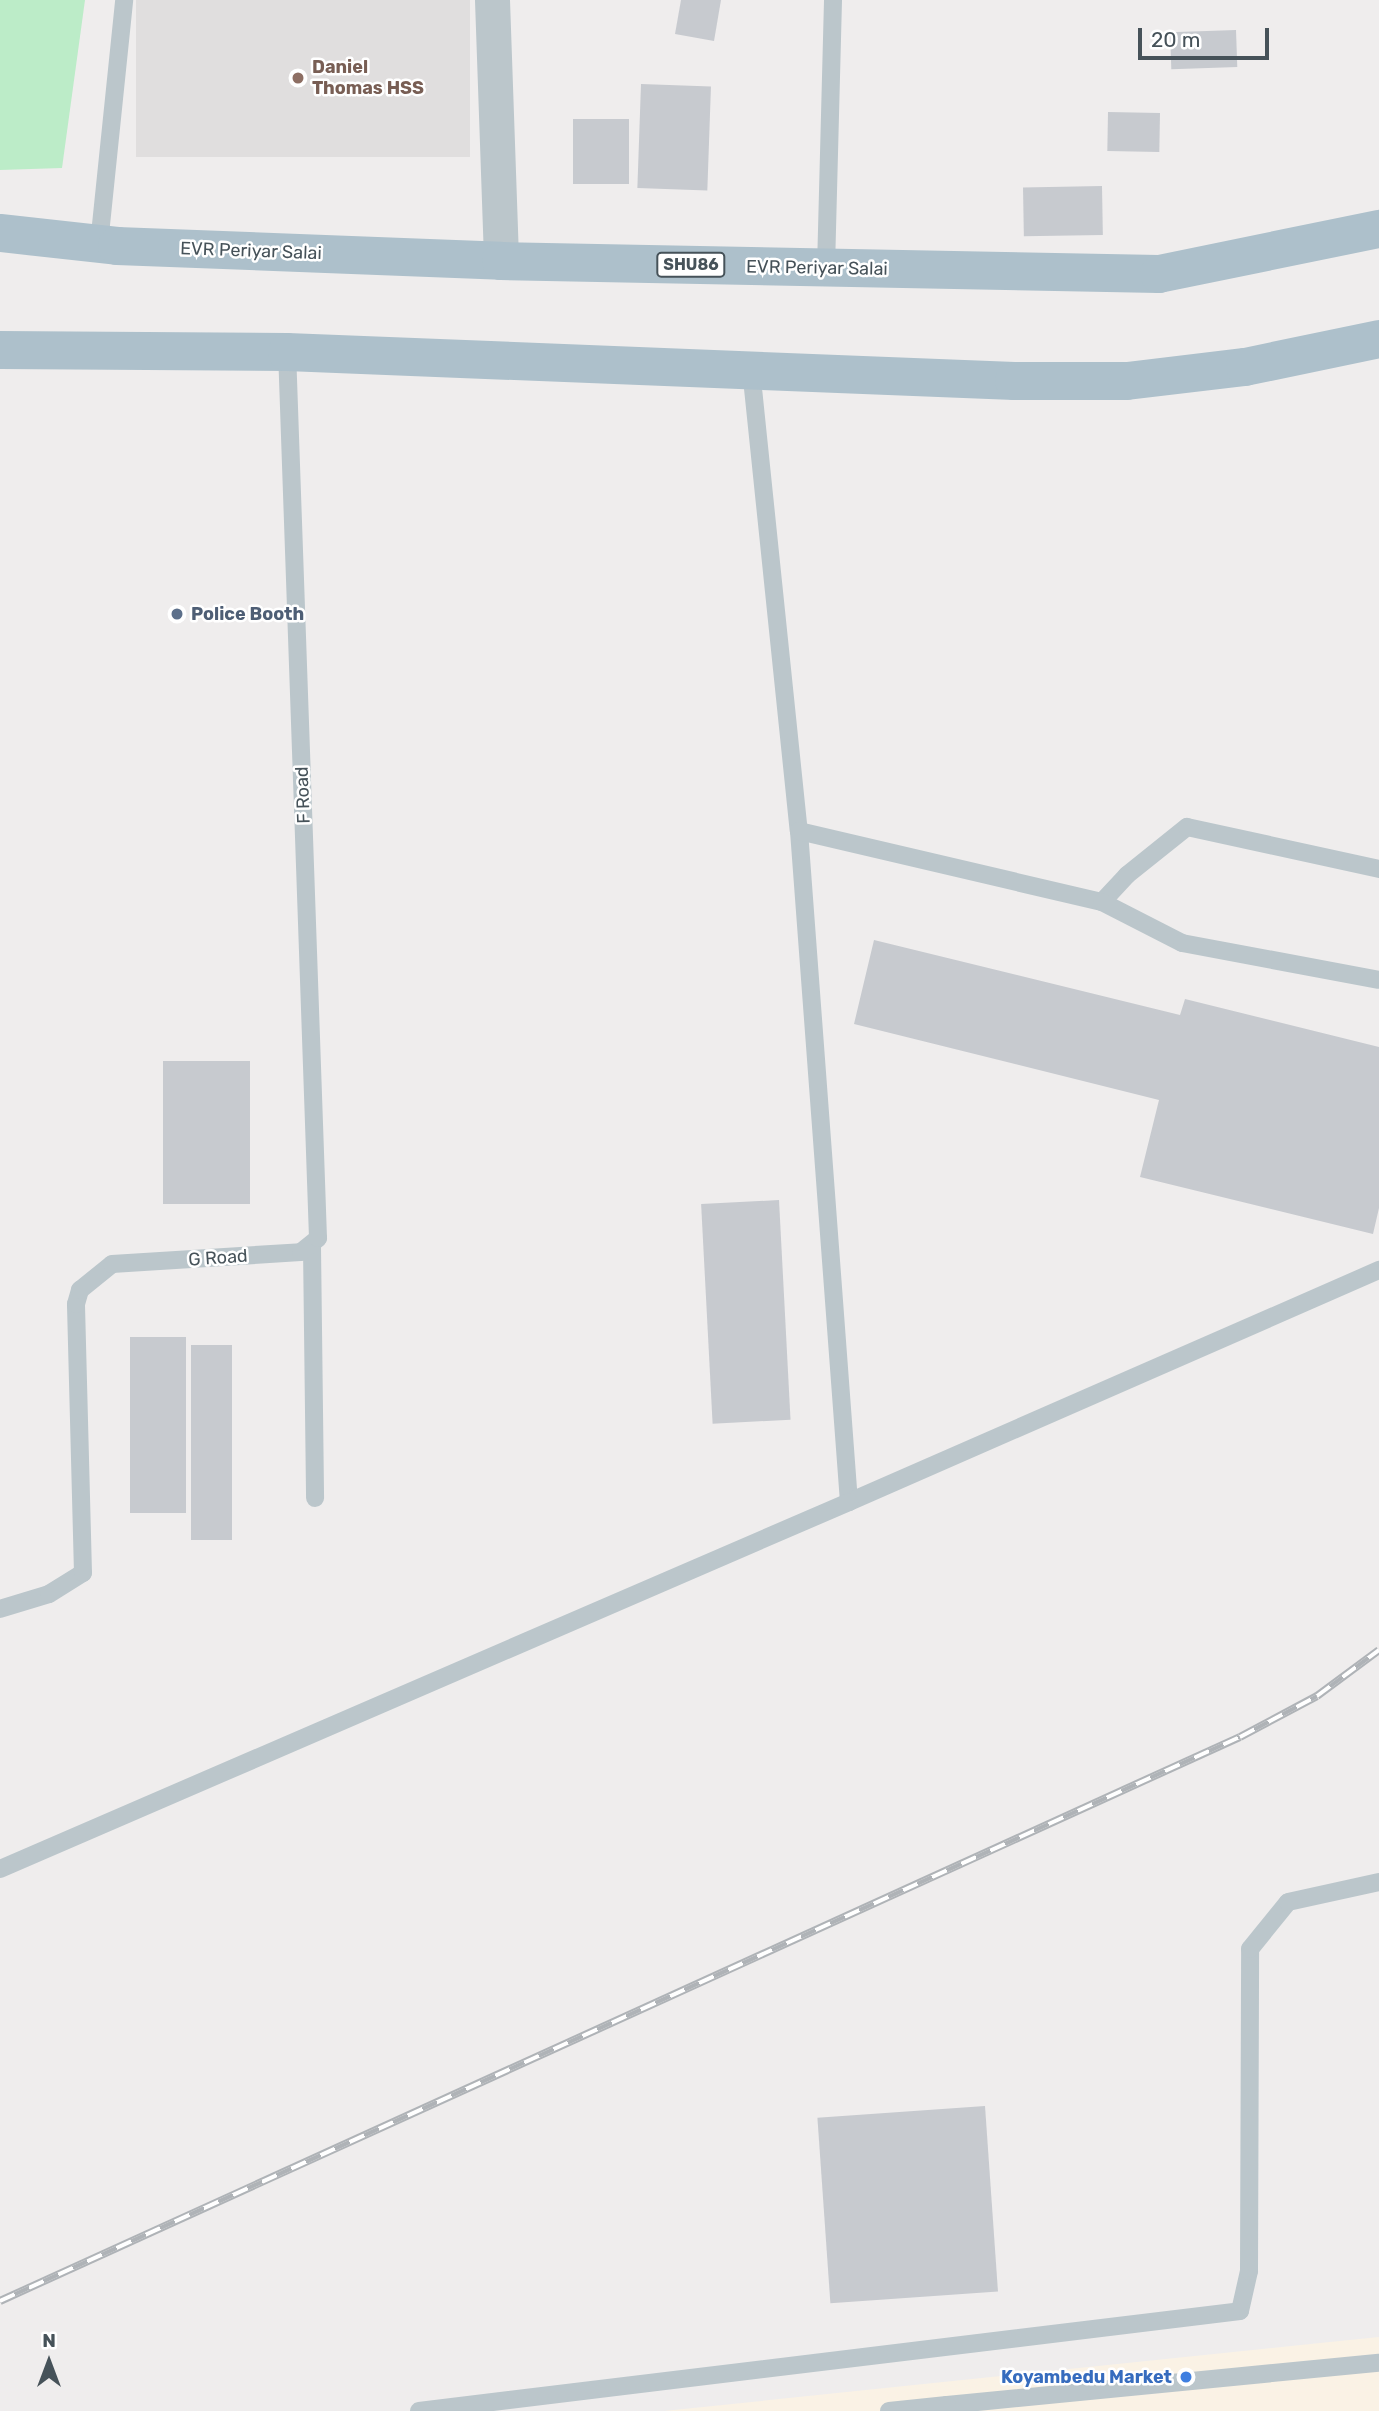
<!DOCTYPE html>
<style>
body{margin:0}
#map{position:relative;width:1379px;height:2411px;overflow:hidden;background:#efeded;font-family:Rubik,sans-serif}
div>[style]{position:absolute}
[style*='--x']{left:calc(var(--x)*1px);top:calc(var(--y)*1px);width:calc(var(--w)*1px);rotate:calc(var(--a)*1deg)}
.commercial>*{inset:0;background:#faf2e5}
.education>*{inset:0;background:#e0dede;transform-origin:0 0}
.green>*{inset:0;background:#bcecc8}
.building>*{inset:0;background:#c7cacf;transform-origin:0 0}
.service>*{height:18px;margin:-9px;padding:0 9px;transform-origin:9px;border-radius:9px;background:#bbc6cb}
.minor>*{height:35px;margin:-17.5px;padding:0 17.5px;transform-origin:17.5px;border-radius:17.5px;background:#bbc6cb}
.primary>*{height:38px;margin:-19px;padding:0 19px;transform-origin:19px;border-radius:19px;background:#adc0cb}
.rail>*{height:8px;margin-top:-4px;transform-origin:0;background:repeating-linear-gradient(90deg,#fff 0 16px,#afb3b7 0 32px);box-sizing:border-box;border-block:2px solid #afb3b7}
.dots>*{width:19px;height:19px;translate:-50% -50%;box-sizing:border-box;border:4px solid #fff;border-radius:50%}
span{translate:-50% -50%;white-space:nowrap;text-align:center;line-height:1.15;-webkit-text-stroke:5px #fff;paint-order:stroke}
.shield-label span{padding:2px 5px;background:#fff;border:2px solid;border-radius:5px;-webkit-text-stroke-width:0}
.shield-label{font-size:16px;color:#465259;font-weight:700}
.education-label{font-size:18px;color:#785e54;font-weight:700}
.left{translate:0 -50%;text-align:left}
.street-label{font-size:18px;color:#465259}
.service-label{font-size:18px;color:#4e5e75;font-weight:700}
.shop-label{font-size:18px;color:#366cbe;font-weight:700}
.right{translate:-100% -50%;text-align:right}
.north{position:absolute;left:14px;top:2327px;width:70px;height:70px;-webkit-text-stroke:5px #fff;paint-order:stroke;rotate:0deg;font-size:19px;font-weight:700;line-height:28px;text-align:center;color:#465259}
.north::after{content:'';display:block;margin:auto;width:24px;height:32px;background:#465259;clip-path:polygon(50% 0,100% 100%,50% 72%,0 100%)}
.scale{position:absolute;left:1138px;top:28px;width:131px;height:32px;box-sizing:border-box;border:4px solid #465259;border-top:0;padding-left:9px;font-size:21px;line-height:24px;white-space:nowrap;color:#465259;-webkit-text-stroke:5px #fff;paint-order:stroke}
</style>
<div id="map">
<div class="commercial">
<i style="clip-path:polygon(1379px 2337px,1379px 2411px,664px 2411px,1320px 2343px)"></i>
</div>
<div class="education">
<i style="left:136px;top:0;width:334px;height:157px"></i>
</div>
<div class="green">
<i style="clip-path:polygon(0 0,85px 0,62px 168px,0 170px)"></i>
</div>
<div class="building">
<i style="clip-path:polygon(681px 0,721px 0,714px 41px,675px 34px)"></i>
<i style="left:1236px;top:30px;width:37px;height:66px;rotate:88deg"></i>
<i style="left:641px;top:84px;width:70px;height:104px;rotate:2deg"></i>
<i style="left:1108px;top:112px;width:52px;height:39px;rotate:1deg"></i>
<i style="left:573px;top:119px;width:56px;height:65px"></i>
<i style="left:1102px;top:186px;width:49px;height:79px;rotate:89deg"></i>
<i style="clip-path:polygon(874px 940px,1180px 1015px,1185px 999px,1379px 1047px,1379px 1208px,1373px 1234px,1140px 1177px,1159px 1100px,854px 1024px)"></i>
<i style="left:163px;top:1061px;width:87px;height:143px"></i>
<i style="left:779px;top:1200px;width:220px;height:78px;rotate:87deg"></i>
<i style="left:130px;top:1337px;width:56px;height:176px"></i>
<i style="left:191px;top:1345px;width:41px;height:195px"></i>
<i style="left:985px;top:2106px;width:186px;height:168px;rotate:86deg"></i>
</div>
<div class="service">
<i style="--x:99;--y:244;--w:245;--a:-84.1"></i>
<i style="--x:826;--y:268;--w:268;--a:-88.5"></i>
<i style="--x:751;--y:369;--w:464;--a:84.1"></i>
<i style="--x:799;--y:831;--w:673;--a:85.74"></i>
<i style="--x:849;--y:1502;--w:579;--a:-23.64"></i>
<i style="--x:799;--y:831;--w:311;--a:13.2"></i>
<i style="--x:1102;--y:902;--w:37;--a:-47"></i>
<i style="--x:1127;--y:875;--w:77;--a:-38.7"></i>
<i style="--x:1187;--y:827;--w:197;--a:12.3"></i>
<i style="--x:1102;--y:902;--w:90;--a:27.1"></i>
<i style="--x:1182;--y:943;--w:200;--a:10.6"></i>
<i style="--x:312;--y:1247;--w:251;--a:89.3"></i>
<i style="--x:0;--y:1609;--w:51;--a:-17"></i>
<i style="--x:49;--y:1594;--w:40;--a:-32"></i>
<i style="--x:83;--y:1573;--w:269;--a:-91.5"></i>
<i style="--x:76;--y:1304;--w:15;--a:-74"></i>
<i style="--x:80;--y:1290;--w:41;--a:-39.1"></i>
<i style="--x:112;--y:1264;--w:189;--a:-3.6"></i>
<i style="--x:301;--y:1252;--w:22;--a:-39"></i>
<i style="--x:318;--y:1238;--w:887;--a:-92"></i>
<i style="--x:0;--y:1869;--w:925;--a:-23.38"></i>
<i style="--x:947;--y:2405;--w:434;--a:-5.6"></i>
<i style="--x:419;--y:2411;--w:827;--a:-6.94"></i>
<i style="--x:1240;--y:2311;--w:41;--a:-77.3"></i>
<i style="--x:1249;--y:2271;--w:322;--a:-89.8"></i>
<i style="--x:1250;--y:1949;--w:60;--a:-51"></i>
<i style="--x:1288;--y:1902;--w:93;--a:-12.4"></i>
<i style="--x:889;--y:2411;--w:58;--a:-5.9"></i>
<i style="--x:947;--y:2405;--w:6;--a:90"></i>
</div>
<div class="minor">
<i style="--x:492;--y:0;--w:261;--a:88"></i>
</div>
<div class="primary">
<i style="--x:0;--y:233;--w:118;--a:6.3"></i>
<i style="--x:117;--y:246;--w:384;--a:2.2"></i>
<i style="--x:501;--y:261;--w:658;--a:1.13"></i>
<i style="--x:1159;--y:274;--w:225;--a:-11.6"></i>
<i style="--x:0;--y:350;--w:287;--a:0.4"></i>
<i style="--x:287;--y:352;--w:728;--a:2.28"></i>
<i style="--x:1014;--y:381;--w:113;--a:0"></i>
<i style="--x:1127;--y:381;--w:119;--a:-6.8"></i>
<i style="--x:1245;--y:367;--w:137;--a:-11.8"></i>
</div>
<div class="rail">
<i style="--x:0;--y:2301;--w:1362;--a:-24.46"></i>
<i style="--x:1240;--y:1737;--w:87;--a:-28"></i>
<i style="--x:1317;--y:1696;--w:77;--a:-36.6"></i>
</div>
<div class="dots">
<i style="left:298px;top:78px;background:#8d6e63"></i>
<i style="left:177px;top:614px;background:#5c6f8a"></i>
<i style="left:1186px;top:2377px;background:#3f7fe0"></i>
</div>
<div class="shield-label">
<span style="left:691px;top:265px">SHU86</span>
</div>
<div class="education-label">
<span class="left" style="left:312px;top:78px">Daniel<br>Thomas HSS</span>
</div>
<div class="street-label">
<span style="left:251px;top:251px;rotate:2deg">EVR Periyar Salai</span>
<span style="left:817px;top:268px;rotate:1deg">EVR Periyar Salai</span>
<span style="left:303px;top:795px;rotate:-92deg">F Road</span>
<span style="left:218px;top:1258px;rotate:-4deg">G Road</span>
</div>
<div class="service-label">
<span class="left" style="left:191px;top:614px">Police Booth</span>
</div>
<div class="shop-label">
<span class="right" style="left:1172px;top:2377px">Koyambedu Market</span>
</div>
<div class="north">N</div>
<div class="scale">20 m</div>
</div>
